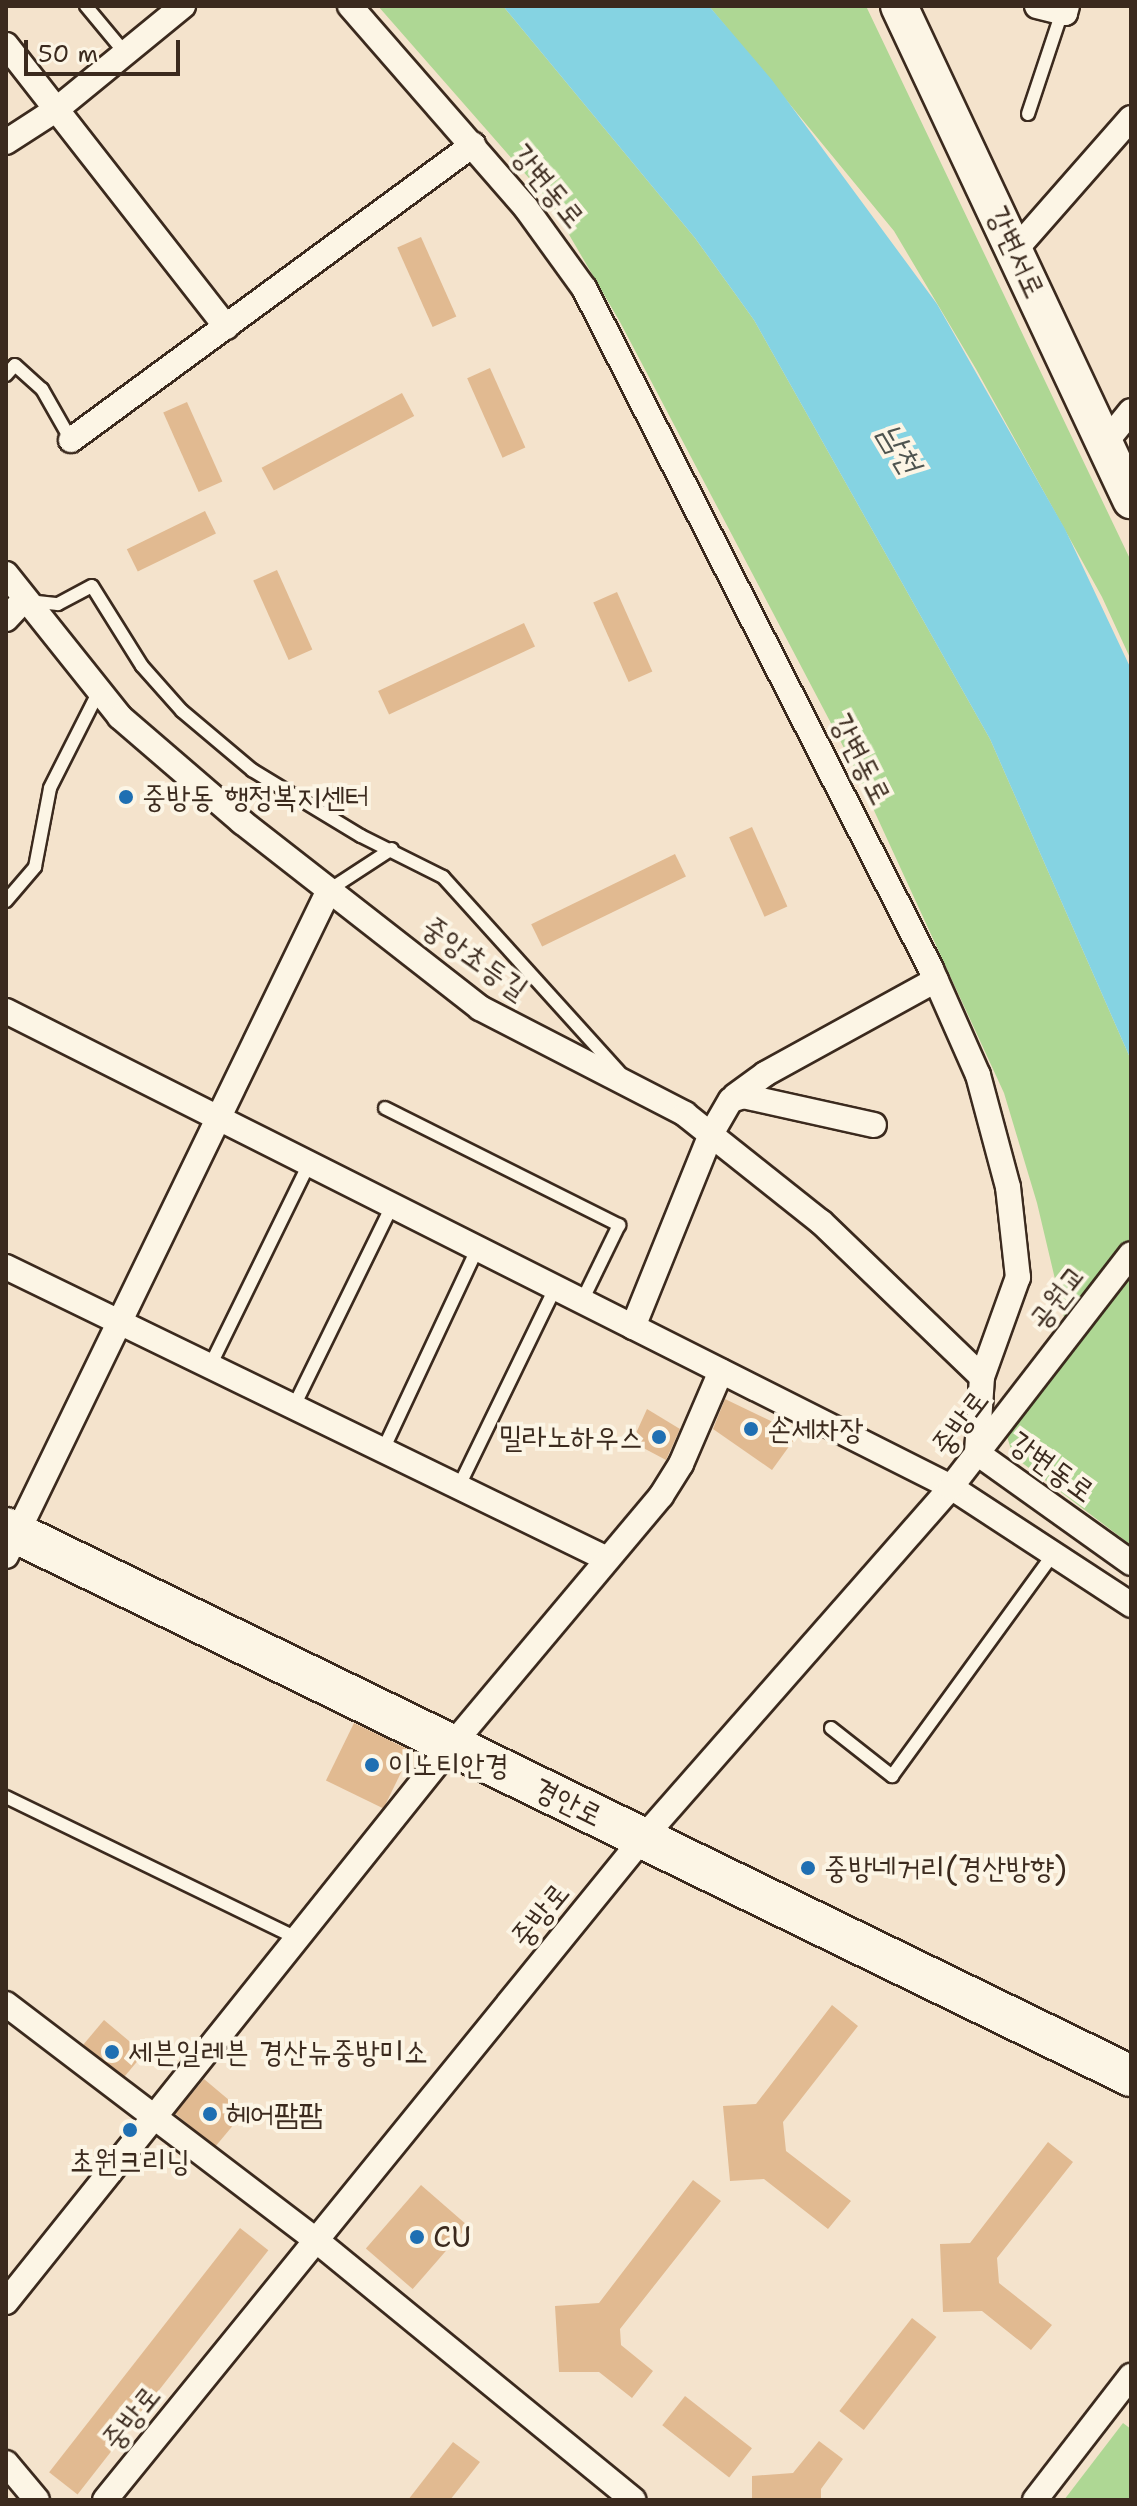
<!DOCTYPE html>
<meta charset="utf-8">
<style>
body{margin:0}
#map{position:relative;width:1137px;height:2506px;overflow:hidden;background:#f4e3cc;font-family:"Shantell Sans","Poor Story",sans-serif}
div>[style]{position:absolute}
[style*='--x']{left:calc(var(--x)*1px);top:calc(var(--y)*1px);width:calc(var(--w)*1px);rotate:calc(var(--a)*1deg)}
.green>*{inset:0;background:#aed794}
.water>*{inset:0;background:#85d3e2}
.building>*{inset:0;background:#e1ba91;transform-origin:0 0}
.roads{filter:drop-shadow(2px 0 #3b2a1e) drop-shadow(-2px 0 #3b2a1e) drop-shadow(0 2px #3b2a1e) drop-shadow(0 -2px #3b2a1e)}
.lane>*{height:12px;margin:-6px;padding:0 6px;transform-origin:6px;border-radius:6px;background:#fcf5e5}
.street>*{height:24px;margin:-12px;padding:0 12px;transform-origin:12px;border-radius:12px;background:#fcf5e5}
.secondary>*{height:36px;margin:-18px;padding:0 18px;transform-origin:18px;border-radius:18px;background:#fcf5e5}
.primary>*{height:40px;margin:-20px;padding:0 20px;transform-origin:20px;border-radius:20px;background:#fcf5e5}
.dots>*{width:22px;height:22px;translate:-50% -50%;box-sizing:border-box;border:4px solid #fcf5e5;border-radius:50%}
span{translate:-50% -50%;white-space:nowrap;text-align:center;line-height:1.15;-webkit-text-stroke:8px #fcf5e5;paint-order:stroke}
.street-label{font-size:30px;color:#3b2a1e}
.poi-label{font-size:30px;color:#3b2a1e}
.left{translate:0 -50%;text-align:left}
.right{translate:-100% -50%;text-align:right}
.water-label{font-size:32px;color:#4e544f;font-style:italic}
.frame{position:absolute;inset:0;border:8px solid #3b2a1e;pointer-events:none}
.scale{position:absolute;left:24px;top:40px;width:156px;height:36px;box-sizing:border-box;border:4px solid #3b2a1e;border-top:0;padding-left:10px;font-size:24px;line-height:28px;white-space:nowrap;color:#3b2a1e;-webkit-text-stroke:6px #fcf5e5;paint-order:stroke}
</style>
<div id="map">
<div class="green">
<i style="clip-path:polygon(378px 6px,503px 6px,695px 238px,754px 320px,990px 739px,1131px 1060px,1131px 1545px,1013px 1456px,1006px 1433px,1072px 1351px,1037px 1203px,1004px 1093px,854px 767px,620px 322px,550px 202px)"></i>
<i style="clip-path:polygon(709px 6px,866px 6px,1131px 561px,1131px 660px,1102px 597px,976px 369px,894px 231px)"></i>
<i style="clip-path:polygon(1123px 2423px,1131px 2429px,1131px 2500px,1064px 2500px)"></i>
</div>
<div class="water">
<i style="clip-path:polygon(503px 6px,709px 6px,772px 80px,937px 304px,1065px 529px,1131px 669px,1131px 1060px,990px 739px,754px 320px,695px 238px)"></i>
</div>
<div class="building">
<i style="left:421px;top:237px;width:87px;height:26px;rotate:66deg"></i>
<i style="left:490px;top:368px;width:87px;height:25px;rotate:66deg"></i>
<i style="left:402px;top:393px;width:26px;height:159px;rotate:62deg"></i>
<i style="left:187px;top:402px;width:87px;height:26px;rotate:66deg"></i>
<i style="left:205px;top:511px;width:25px;height:87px;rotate:64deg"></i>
<i style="left:277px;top:570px;width:87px;height:26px;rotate:66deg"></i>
<i style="left:617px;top:592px;width:87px;height:26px;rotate:66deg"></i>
<i style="left:524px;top:623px;width:26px;height:161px;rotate:65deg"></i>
<i style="left:752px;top:827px;width:87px;height:25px;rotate:66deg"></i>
<i style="left:675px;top:854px;width:25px;height:160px;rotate:64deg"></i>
<i style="clip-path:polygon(725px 1399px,798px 1434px,772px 1470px,713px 1429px)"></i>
<i style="clip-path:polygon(647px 1409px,680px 1429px,666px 1460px,632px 1442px)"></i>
<i style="left:354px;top:1723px;width:64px;height:64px;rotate:26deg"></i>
<i style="clip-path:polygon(832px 2005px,858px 2026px,783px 2122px,786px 2151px,851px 2201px,828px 2229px,764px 2179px,730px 2181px,723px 2106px,756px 2104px)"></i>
<i style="left:104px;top:2020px;width:52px;height:32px;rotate:40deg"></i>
<i style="left:204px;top:2079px;width:52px;height:45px;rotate:40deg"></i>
<i style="clip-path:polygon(1048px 2142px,1073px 2162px,997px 2258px,999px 2283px,1052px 2325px,1031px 2350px,982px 2311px,943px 2312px,940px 2244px,970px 2243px)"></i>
<i style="clip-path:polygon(693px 2180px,721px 2201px,620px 2329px,621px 2345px,653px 2371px,632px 2398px,599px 2372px,559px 2372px,555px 2306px,599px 2303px)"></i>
<i style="left:421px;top:2185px;width:62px;height:84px;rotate:41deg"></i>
<i style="left:240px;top:2228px;width:36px;height:310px;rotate:38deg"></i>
<i style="left:912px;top:2318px;width:31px;height:118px;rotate:38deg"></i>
<i style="left:685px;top:2396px;width:85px;height:37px;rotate:38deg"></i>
<i style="clip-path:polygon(819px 2441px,843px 2459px,821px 2489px,821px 2500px,752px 2500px,752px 2476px,793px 2473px)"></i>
<i style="clip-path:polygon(453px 2442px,480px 2462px,450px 2500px,408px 2500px)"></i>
</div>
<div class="roads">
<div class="lane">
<i style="--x:86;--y:6;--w:61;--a:50.3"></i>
<i style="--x:1028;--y:114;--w:108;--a:-71.6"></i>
<i style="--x:6;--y:375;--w:13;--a:-48"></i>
<i style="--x:15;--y:365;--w:36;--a:42"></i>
<i style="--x:42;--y:389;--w:59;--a:60.4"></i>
<i style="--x:28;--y:601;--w:30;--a:6"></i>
<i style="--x:58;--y:604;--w:38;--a:-28"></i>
<i style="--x:92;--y:586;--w:94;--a:58"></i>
<i style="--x:142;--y:666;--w:60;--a:48.4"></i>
<i style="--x:182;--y:711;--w:92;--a:40.1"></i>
<i style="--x:252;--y:770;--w:127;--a:31.2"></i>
<i style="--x:361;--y:836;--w:92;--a:26.6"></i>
<i style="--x:443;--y:877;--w:263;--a:47.9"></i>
<i style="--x:329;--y:890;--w:75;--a:-33.1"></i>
<i style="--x:6;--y:901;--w:45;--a:-49.5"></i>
<i style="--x:35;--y:867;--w:80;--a:-79.2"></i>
<i style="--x:50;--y:788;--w:109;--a:-63.2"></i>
<i style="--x:385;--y:1108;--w:262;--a:26.6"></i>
<i style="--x:619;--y:1225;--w:85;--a:116"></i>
<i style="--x:210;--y:1366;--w:225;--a:-63.9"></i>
<i style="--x:294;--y:1406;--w:223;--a:-63.9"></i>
<i style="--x:383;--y:1450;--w:222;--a:-64.9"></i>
<i style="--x:459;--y:1486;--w:220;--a:-64.1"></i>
<i style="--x:831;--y:1728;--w:78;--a:38.2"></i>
<i style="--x:892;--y:1776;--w:271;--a:-54"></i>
<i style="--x:6;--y:1797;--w:322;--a:25.9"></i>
</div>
<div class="street">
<i style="--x:350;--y:6;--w:268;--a:48.9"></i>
<i style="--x:526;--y:208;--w:99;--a:54.1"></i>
<i style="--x:584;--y:288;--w:764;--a:63"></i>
<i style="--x:931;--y:969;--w:116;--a:66.1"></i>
<i style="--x:978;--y:1075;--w:116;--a:75"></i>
<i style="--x:1008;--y:1187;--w:91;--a:83.7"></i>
<i style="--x:1018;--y:1277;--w:106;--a:109.8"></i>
<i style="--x:982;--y:1377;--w:76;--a:93.8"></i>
<i style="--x:977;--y:1453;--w:189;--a:35.5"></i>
<i style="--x:1037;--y:6;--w:29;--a:14"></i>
<i style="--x:1065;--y:13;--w:7;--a:-74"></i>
<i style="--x:6;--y:45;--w:358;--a:52"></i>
<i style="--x:6;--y:142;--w:61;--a:-32.9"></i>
<i style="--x:57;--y:109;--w:163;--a:-39.3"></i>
<i style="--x:1016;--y:249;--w:174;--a:-48.7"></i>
<i style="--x:71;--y:440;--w:499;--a:-36.3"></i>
<i style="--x:1105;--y:443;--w:41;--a:-50.9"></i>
<i style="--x:6;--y:574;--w:183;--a:51.4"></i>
<i style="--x:120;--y:717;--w:161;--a:40.7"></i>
<i style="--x:242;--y:822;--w:302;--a:38"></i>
<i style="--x:480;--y:1008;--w:231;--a:27.3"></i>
<i style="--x:685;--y:1114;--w:174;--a:38.5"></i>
<i style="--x:821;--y:1222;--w:223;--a:43.9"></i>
<i style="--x:6;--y:619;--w:26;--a:-47"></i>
<i style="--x:6;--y:1011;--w:1058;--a:26.73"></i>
<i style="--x:951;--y:1487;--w:215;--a:33.2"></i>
<i style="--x:735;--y:1096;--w:37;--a:-36"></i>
<i style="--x:765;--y:1074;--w:195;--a:-28.8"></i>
<i style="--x:6;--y:1267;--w:668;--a:25.91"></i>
<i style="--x:633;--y:1327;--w:208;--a:-68"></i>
<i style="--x:711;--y:1134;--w:39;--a:-60"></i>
<i style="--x:731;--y:1100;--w:13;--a:-18"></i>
<i style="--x:743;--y:1096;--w:134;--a:12.5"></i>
<i style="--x:6;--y:1556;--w:740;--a:-64.13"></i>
<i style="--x:6;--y:2004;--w:391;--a:37.3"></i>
<i style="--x:317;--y:2241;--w:409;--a:39.3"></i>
<i style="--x:6;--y:2302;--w:714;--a:-51.32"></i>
<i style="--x:452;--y:1745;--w:325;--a:-50"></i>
<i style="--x:661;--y:1496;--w:38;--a:-58"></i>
<i style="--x:681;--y:1464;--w:101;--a:-66.7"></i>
<i style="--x:6;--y:2463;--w:48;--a:50"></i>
<i style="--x:105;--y:2500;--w:853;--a:-50.9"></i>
<i style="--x:643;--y:1838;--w:467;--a:-48.7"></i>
<i style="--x:951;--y:1487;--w:294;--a:-52.3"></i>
<i style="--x:1035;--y:2500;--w:157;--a:-52.3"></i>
</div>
<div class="secondary">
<i style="--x:899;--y:6;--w:546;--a:64.84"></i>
</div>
<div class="primary">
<i style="--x:6;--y:1528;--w:1251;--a:25.97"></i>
</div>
</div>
<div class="dots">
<i style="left:126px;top:797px;background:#1f6fb2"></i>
<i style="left:751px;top:1429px;background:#1f6fb2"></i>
<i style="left:659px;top:1437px;background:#1f6fb2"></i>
<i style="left:372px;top:1765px;background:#1f6fb2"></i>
<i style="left:808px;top:1868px;background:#1f6fb2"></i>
<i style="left:112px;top:2052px;background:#1f6fb2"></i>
<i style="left:210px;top:2114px;background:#1f6fb2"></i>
<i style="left:130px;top:2130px;background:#1f6fb2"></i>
<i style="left:417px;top:2237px;background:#1f6fb2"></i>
</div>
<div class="street-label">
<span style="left:548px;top:186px;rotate:51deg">강변동로</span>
<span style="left:1016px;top:252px;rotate:65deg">강변서로</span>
<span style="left:861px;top:759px;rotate:63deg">강변동로</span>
<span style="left:475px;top:958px;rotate:35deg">중앙초등길</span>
<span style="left:1057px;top:1297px;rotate:-52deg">공원교</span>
<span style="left:960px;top:1423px;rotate:-53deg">중방로</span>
<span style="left:1052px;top:1467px;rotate:36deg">강변동로</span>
<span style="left:568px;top:1802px;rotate:26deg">경안로</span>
<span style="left:540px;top:1915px;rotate:-51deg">중방로</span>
<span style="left:131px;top:2418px;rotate:-51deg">중방로</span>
</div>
<div class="poi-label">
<span class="left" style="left:142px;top:797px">중방동 행정복지센터</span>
<span class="left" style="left:767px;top:1429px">손세차장</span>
<span class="right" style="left:643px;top:1437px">밀라노하우스</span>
<span class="left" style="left:388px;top:1765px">이노티안경</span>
<span class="left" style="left:824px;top:1868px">중방네거리(경산방향)</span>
<span class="left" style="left:128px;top:2052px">세븐일레븐 경산뉴중방미소</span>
<span class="left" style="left:226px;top:2114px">헤어팜팜</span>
<span style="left:130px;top:2161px">초원크리닝</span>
<span class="left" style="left:433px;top:2237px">CU</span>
</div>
<div class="water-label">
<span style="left:900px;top:448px;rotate:59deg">남천</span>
</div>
<div class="frame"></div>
<div class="scale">50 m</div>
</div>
